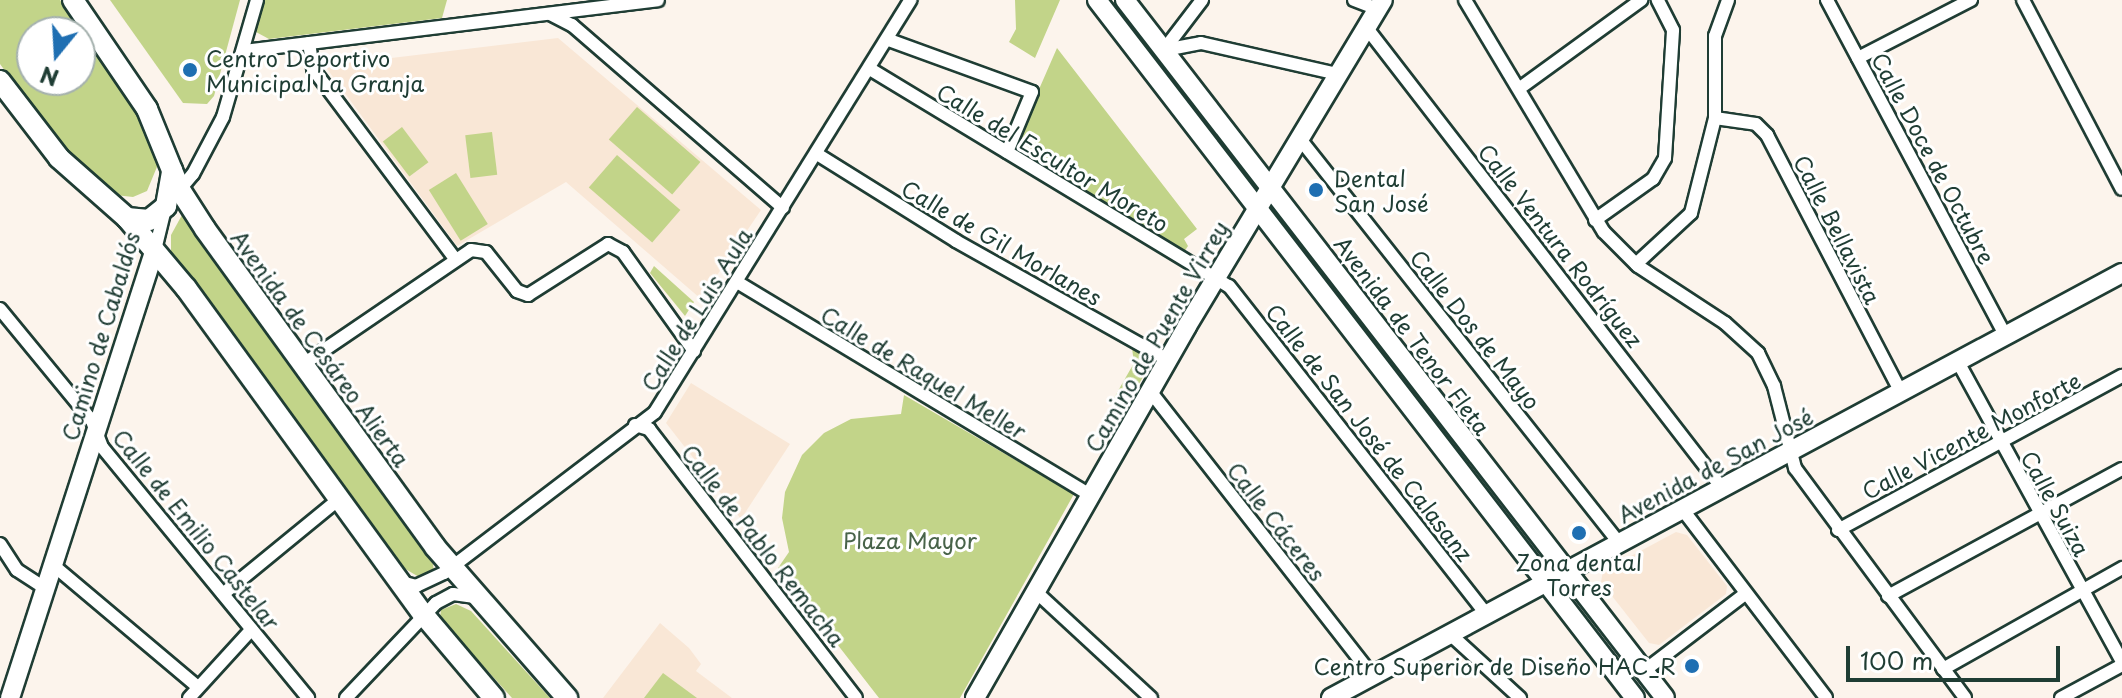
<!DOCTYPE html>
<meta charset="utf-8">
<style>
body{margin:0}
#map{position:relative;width:2122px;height:698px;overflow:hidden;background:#fcf4ec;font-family:"Playpen Sans",sans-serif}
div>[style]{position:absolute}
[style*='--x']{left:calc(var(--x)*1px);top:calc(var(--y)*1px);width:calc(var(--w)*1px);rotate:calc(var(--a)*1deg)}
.built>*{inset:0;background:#f9e7d6}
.green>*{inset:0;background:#c2d489;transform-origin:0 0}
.roads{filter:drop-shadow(2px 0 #1f3d34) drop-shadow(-2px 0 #1f3d34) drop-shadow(0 2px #1f3d34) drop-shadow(0 -2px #1f3d34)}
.street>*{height:12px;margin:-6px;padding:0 6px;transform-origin:6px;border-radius:6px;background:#fff}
.secondary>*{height:18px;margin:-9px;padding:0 9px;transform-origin:9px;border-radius:9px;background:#fff}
.primary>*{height:20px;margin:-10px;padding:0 10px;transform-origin:10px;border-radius:10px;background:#fff}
.dots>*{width:22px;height:22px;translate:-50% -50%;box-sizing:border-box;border:4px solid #fff;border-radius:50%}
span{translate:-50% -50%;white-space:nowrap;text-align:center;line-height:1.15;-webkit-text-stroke:6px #fff;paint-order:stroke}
.poi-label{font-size:22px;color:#1f3d34}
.left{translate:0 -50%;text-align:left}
.right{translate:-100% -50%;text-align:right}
.street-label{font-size:22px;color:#1f3d34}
.park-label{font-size:22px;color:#486349}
.north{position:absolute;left:16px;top:16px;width:80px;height:80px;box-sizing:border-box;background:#fff;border:2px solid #a5b1ae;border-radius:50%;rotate:198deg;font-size:22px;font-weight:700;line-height:32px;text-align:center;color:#1f3d34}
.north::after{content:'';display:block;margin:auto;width:28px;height:36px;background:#1f6fb2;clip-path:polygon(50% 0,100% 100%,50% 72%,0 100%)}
.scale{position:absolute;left:1846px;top:646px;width:214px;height:36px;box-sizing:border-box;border:4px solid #1f3d34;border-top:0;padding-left:10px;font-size:24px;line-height:28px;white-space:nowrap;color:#1f3d34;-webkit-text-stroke:6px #fff;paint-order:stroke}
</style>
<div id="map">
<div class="built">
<i style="clip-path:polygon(558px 38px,761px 210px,701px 299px,566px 182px,457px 246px,325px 66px)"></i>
<i style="clip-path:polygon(691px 383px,790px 444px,741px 519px,666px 423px)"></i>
<i style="clip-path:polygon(1676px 532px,1687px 535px,1727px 586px,1726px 594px,1659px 645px,1649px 643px,1601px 582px,1603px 571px)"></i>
<i style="clip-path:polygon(660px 623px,689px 648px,701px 664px,696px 671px,732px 698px,603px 698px)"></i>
</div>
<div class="green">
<i style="clip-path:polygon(evenodd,0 0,60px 0,147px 126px,159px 162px,147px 191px,133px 197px,115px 195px,71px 158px,44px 124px,0 64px,0 0,32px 32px,80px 32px,80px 80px,32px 80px,32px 32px)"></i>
<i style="clip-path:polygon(110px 0,240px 0,214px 96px,207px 104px,183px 103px)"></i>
<i style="clip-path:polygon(264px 0,447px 0,442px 18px,269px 39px,256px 32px)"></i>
<i style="clip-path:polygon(1015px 0,1060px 0,1035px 58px,1009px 42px,1016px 29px)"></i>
<i style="clip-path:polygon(1057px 48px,1197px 229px,1184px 239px,1188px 246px,1184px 252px,1013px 149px)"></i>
<i style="left:637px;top:107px;width:84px;height:43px;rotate:41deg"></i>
<i style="left:402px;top:127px;width:44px;height:24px;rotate:53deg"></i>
<i style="left:492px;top:132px;width:43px;height:27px;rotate:83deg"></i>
<i style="left:617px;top:155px;width:84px;height:43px;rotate:41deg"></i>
<i style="left:456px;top:173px;width:60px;height:32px;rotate:58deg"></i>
<i style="clip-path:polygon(182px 215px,433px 564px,434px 572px,419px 577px,402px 567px,171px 252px,171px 235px)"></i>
<i style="clip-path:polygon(654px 266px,694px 302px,685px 316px,650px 273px)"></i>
<i style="clip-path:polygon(1132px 348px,1153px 360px,1123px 411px,1111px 403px,1134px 363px)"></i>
<i style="clip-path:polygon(904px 395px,1074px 494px,960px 698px,879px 698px,778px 568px,789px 552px,782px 518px,785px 492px,802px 455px,824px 433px,851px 419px,901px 414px)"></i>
<i style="clip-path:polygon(456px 604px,471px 611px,550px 698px,512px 698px,440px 618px,441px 610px)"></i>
<i style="clip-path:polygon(663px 673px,697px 698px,644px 698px)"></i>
</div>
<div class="roads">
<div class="street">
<i style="--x:1354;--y:0;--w:25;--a:21"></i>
<i style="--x:1465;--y:0;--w:270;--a:59.1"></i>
<i style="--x:1604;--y:232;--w:48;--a:45"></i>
<i style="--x:1638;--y:266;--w:104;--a:33.2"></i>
<i style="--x:1725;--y:323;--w:45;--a:42.3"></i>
<i style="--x:1758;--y:353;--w:37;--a:64"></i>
<i style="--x:1774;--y:386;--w:85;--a:75.6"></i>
<i style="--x:1795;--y:468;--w:286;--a:53.5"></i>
<i style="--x:1827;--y:0;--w:379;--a:62"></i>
<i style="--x:2023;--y:0;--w:213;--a:62.4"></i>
<i style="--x:550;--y:14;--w:25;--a:27"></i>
<i style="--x:572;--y:25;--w:279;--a:40.9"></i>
<i style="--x:1366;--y:27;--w:582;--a:52.32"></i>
<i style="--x:889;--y:40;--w:152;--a:20"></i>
<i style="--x:1032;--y:92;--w:65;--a:112.6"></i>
<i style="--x:1170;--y:42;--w:53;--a:-52.7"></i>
<i style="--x:309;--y:43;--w:26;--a:81"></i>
<i style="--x:313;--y:69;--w:237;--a:53.2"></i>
<i style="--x:1175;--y:48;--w:26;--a:-11"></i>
<i style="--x:1201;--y:43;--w:140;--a:12.8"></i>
<i style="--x:244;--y:51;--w:417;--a:-7"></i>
<i style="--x:1858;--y:58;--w:127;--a:-27.2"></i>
<i style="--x:870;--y:69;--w:419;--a:31.2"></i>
<i style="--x:1229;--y:286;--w:418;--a:51.9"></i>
<i style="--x:1520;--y:88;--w:150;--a:-36"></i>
<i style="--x:1715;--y:118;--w:41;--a:8.3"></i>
<i style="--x:1756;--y:124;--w:16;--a:45"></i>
<i style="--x:1767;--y:135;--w:290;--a:62.5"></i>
<i style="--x:1300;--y:139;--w:516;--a:51.69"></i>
<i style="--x:817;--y:154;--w:164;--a:32"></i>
<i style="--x:956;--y:241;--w:243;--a:29.3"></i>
<i style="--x:176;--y:194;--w:26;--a:-50"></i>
<i style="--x:193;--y:174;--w:64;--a:-62.2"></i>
<i style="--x:223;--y:117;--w:122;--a:-73.8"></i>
<i style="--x:1595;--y:220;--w:71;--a:-35.3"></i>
<i style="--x:1653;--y:179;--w:24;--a:-60"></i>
<i style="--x:1665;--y:158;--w:128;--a:-86.4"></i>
<i style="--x:1673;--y:30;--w:34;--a:-117"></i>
<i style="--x:155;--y:250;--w:42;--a:-76.3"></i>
<i style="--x:1636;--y:264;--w:75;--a:-42.8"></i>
<i style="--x:1691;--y:213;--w:98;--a:-75.8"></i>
<i style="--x:1715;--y:118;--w:82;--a:-90"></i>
<i style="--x:1715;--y:36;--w:38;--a:-70"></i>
<i style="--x:737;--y:282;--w:412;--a:31.1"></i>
<i style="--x:0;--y:309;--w:145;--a:50.6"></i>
<i style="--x:92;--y:421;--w:28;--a:69"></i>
<i style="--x:102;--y:447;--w:325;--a:50.6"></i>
<i style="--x:1958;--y:362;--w:341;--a:61.3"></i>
<i style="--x:302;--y:365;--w:204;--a:-34.2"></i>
<i style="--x:471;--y:250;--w:15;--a:8"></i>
<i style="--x:486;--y:252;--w:50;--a:51.5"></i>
<i style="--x:517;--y:291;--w:12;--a:20"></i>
<i style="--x:528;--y:295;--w:95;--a:-32.5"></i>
<i style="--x:608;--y:244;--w:17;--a:28"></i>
<i style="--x:623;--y:252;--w:122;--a:54.4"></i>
<i style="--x:1150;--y:391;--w:360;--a:52"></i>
<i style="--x:635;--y:425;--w:15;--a:16"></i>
<i style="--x:649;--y:429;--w:339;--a:52.4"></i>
<i style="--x:1683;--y:510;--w:236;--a:52.7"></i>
<i style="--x:1838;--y:530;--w:323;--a:-28.5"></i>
<i style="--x:0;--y:544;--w:31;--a:57"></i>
<i style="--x:17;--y:570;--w:33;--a:33"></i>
<i style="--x:53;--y:565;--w:189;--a:40.1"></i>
<i style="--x:401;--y:582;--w:16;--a:15"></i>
<i style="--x:416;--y:586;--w:31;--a:-25"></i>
<i style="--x:444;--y:573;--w:265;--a:-37.3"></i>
<i style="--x:655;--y:412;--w:485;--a:-58.2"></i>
<i style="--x:1035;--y:591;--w:158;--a:42.7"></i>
<i style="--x:223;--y:594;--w:149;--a:-39.3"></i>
<i style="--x:1888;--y:596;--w:266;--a:-28.5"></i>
<i style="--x:1450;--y:634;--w:95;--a:42.4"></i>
<i style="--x:1943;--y:669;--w:206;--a:-29.4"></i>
<i style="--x:1644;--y:671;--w:127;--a:-37.3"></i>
<i style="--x:189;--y:698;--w:93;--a:-47.6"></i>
<i style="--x:346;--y:698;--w:131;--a:-46.5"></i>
<i style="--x:436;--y:603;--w:19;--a:-28"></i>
<i style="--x:453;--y:594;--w:22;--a:8"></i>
<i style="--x:2061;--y:698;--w:69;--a:-28.4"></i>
</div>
<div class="secondary">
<i style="--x:1097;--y:0;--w:881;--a:52.38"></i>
<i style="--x:1125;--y:0;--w:882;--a:52.27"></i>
<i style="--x:10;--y:698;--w:471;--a:-72.1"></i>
<i style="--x:975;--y:698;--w:428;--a:-60.3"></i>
<i style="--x:1187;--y:326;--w:380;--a:-59"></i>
<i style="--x:1331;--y:698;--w:898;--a:-28.25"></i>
</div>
<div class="primary">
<i style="--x:73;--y:0;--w:132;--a:55.8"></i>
<i style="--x:147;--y:109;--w:87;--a:67.8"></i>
<i style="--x:180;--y:190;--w:46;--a:57.3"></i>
<i style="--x:205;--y:229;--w:392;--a:54.1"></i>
<i style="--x:435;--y:547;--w:201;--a:48.8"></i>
<i style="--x:0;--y:81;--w:97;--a:52.5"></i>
<i style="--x:59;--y:158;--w:91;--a:41.4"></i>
<i style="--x:127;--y:218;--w:92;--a:49.9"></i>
<i style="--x:186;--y:288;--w:403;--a:54"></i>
<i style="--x:423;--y:614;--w:110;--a:49.8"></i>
<i style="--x:127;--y:218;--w:22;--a:5"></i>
<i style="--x:149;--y:220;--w:22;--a:-39"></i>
<i style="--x:166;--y:206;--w:36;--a:-80"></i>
</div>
</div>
<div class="dots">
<i style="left:190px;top:70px;background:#1f6fb2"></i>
<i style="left:1316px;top:190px;background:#1f6fb2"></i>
<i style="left:1579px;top:533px;background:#1f6fb2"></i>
<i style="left:1692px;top:666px;background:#1f6fb2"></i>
</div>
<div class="poi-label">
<span class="left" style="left:206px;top:70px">Centro Deportivo<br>Municipal La Granja</span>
<span class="left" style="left:1334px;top:190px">Dental<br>San José</span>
<span style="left:1579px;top:574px">Zona dental<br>Torres</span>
<span class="right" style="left:1676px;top:666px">Centro Superior de Diseño HAC_R</span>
</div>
<div class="street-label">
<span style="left:1053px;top:157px;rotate:31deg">Calle del Escultor Moreto</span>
<span style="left:1934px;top:158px;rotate:62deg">Calle Doce de Octubre</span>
<span style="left:1838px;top:229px;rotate:63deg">Calle Bellavista</span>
<span style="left:1002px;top:242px;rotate:30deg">Calle de Gil Morlanes</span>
<span style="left:1561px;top:245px;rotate:52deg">Calle Ventura Rodríguez</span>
<span style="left:696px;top:309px;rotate:-58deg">Calle de Luis Aula</span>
<span style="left:1476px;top:329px;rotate:52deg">Calle Dos de Mayo</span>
<span style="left:1413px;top:335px;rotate:53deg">Avenida de Tenor Fleta</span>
<span style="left:100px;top:336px;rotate:-73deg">Camino de Cabaldós</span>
<span style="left:1156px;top:336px;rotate:-60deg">Camino de Puente Virrey</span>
<span style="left:321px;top:348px;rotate:54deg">Avenida de Cesáreo Alierta</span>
<span style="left:924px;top:372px;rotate:31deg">Calle de Raquel Meller</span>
<span style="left:1370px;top:432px;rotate:52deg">Calle de San José de Calasanz</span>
<span style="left:1971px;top:435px;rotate:-28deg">Calle Vicente Monforte</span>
<span style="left:1715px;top:465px;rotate:-28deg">Avenida de San José</span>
<span style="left:2056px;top:503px;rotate:61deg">Calle Suiza</span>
<span style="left:1277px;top:521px;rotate:52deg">Calle Cáceres</span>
<span style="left:197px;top:529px;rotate:51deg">Calle de Emilio Castelar</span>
<span style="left:764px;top:545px;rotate:52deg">Calle de Pablo Remacha</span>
</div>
<div class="park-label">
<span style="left:910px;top:540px">Plaza Mayor</span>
</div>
<div class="north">N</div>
<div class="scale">100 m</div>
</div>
